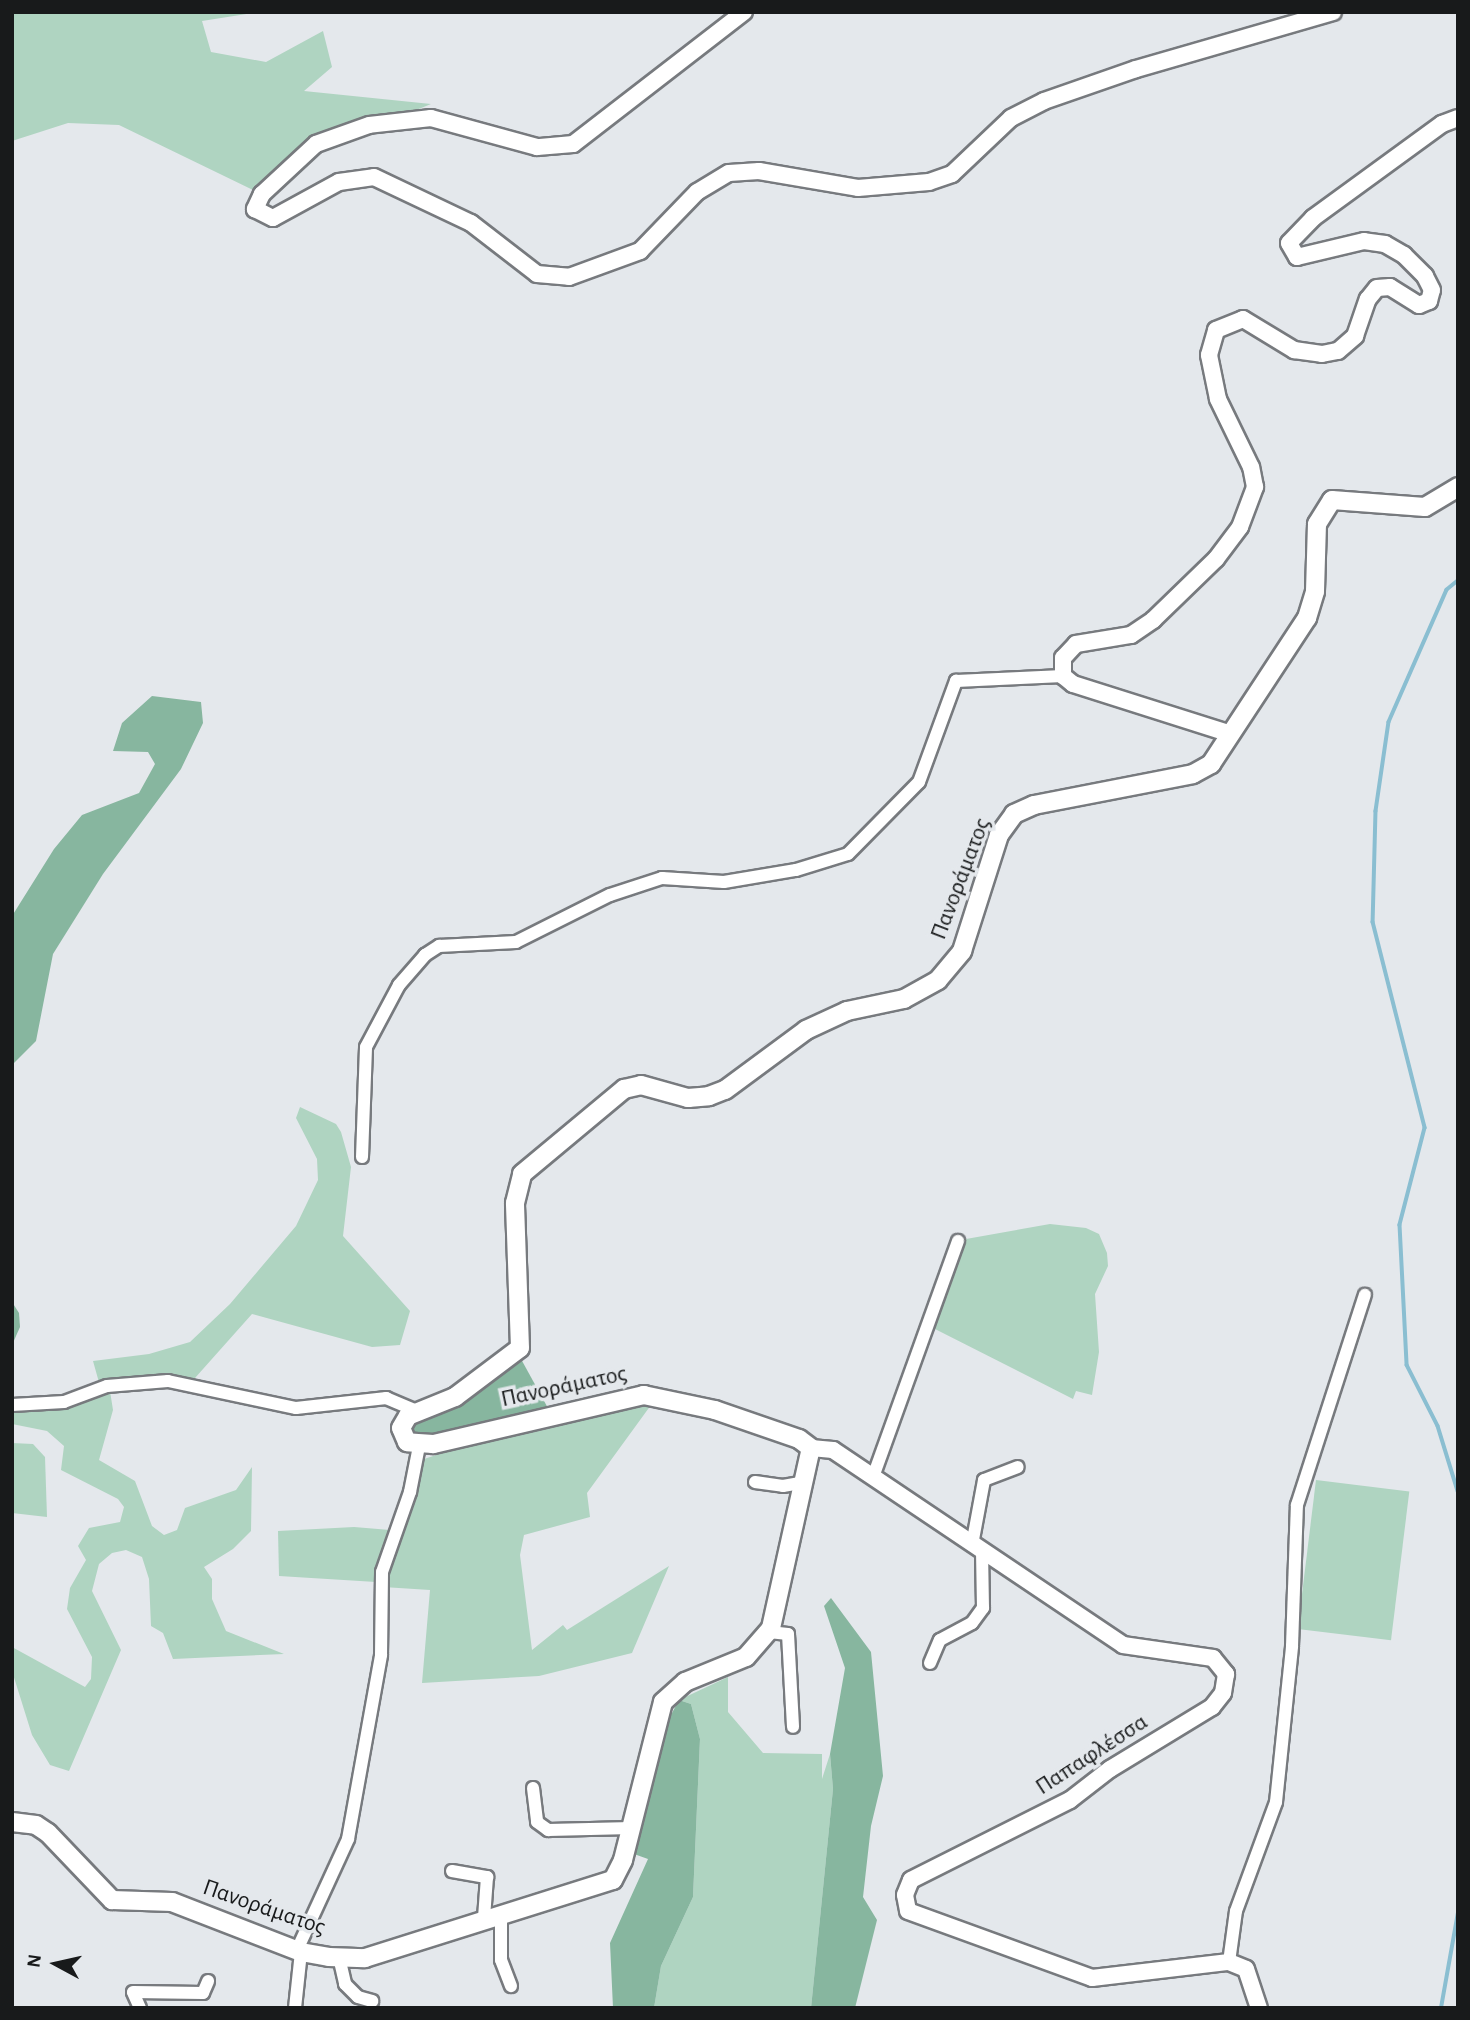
<!DOCTYPE html>
<meta charset="utf-8">
<style>
body{margin:0}
#map{position:relative;width:1470px;height:2020px;overflow:hidden;background:#e4e8ec;font-family:"Alegreya Sans",sans-serif}
div>[style]{position:absolute}
[style*='--x']{left:calc(var(--x)*1px);top:calc(var(--y)*1px);width:calc(var(--w)*1px);rotate:calc(var(--a)*1deg)}
.green>*{inset:0;background:#afd4c1;transform-origin:0 0}
.forest>*{inset:0;background:#87b69f}
.stream>*{height:3.5px;margin:-1.75px;padding:0 1.75px;transform-origin:1.75px;border-radius:1.75px;background:#8abed1}
.roads{filter:drop-shadow(2px 0 #777a7e) drop-shadow(-2px 0 #777a7e) drop-shadow(0 2px #777a7e) drop-shadow(0 -2px #777a7e)}
.minor>*{height:12px;margin:-6px;padding:0 6px;transform-origin:6px;border-radius:6px;background:#fff}
.tertiary>*{height:16px;margin:-8px;padding:0 8px;transform-origin:8px;border-radius:8px;background:#fff}
.secondary>*{height:18px;margin:-9px;padding:0 9px;transform-origin:9px;border-radius:9px;background:#fff}
span{translate:-50% -50%;white-space:nowrap;text-align:center;line-height:1.15;-webkit-text-stroke:7px #e4e8ec;paint-order:stroke}
.street-label{font-size:24px;color:#181a1b}
.frame{position:absolute;inset:0;border:14px solid #181a1b;pointer-events:none}
.north{position:absolute;left:21px;top:1929px;width:70px;height:70px;-webkit-text-stroke:5px #e4e8ec;paint-order:stroke;rotate:278deg;font-size:19px;font-weight:700;line-height:28px;text-align:center;color:#181a1b}
.north::after{content:'';display:block;margin:auto;width:24px;height:32px;background:#181a1b;clip-path:polygon(50% 0,100% 100%,50% 72%,0 100%)}
</style>
<div id="map">
<div class="green">
<i style="clip-path:polygon(12px 12px,260px 12px,202px 21px,211px 52px,266px 62px,323px 31px,332px 67px,304px 91px,431px 104px,330px 145px,253px 190px,119px 125px,68px 123px,12px 141px)"></i>
<i style="clip-path:polygon(300px 1107px,336px 1124px,341px 1132px,351px 1167px,343px 1236px,410px 1311px,400px 1345px,372px 1347px,252px 1314px,195px 1378px,100px 1386px,93px 1361px,149px 1354px,190px 1342px,230px 1304px,296px 1226px,318px 1180px,317px 1159px,296px 1118px)"></i>
<i style="clip-path:polygon(1050px 1224px,1086px 1228px,1099px 1234px,1107px 1253px,1108px 1266px,1095px 1294px,1099px 1352px,1092px 1395px,1076px 1391px,1073px 1399px,933px 1328px,966px 1239px)"></i>
<i style="clip-path:polygon(110px 1391px,113px 1410px,99px 1460px,135px 1481px,152px 1526px,164px 1535px,177px 1530px,185px 1508px,236px 1490px,252px 1467px,251px 1531px,233px 1549px,204px 1567px,212px 1579px,212px 1599px,226px 1631px,284px 1654px,173px 1659px,163px 1633px,151px 1626px,149px 1579px,142px 1557px,126px 1550px,112px 1553px,99px 1564px,92px 1591px,121px 1650px,69px 1771px,50px 1765px,32px 1735px,12px 1671px,12px 1647px,85px 1687px,91px 1679px,92px 1657px,67px 1609px,70px 1588px,86px 1560px,78px 1546px,89px 1528px,120px 1522px,124px 1507px,118px 1499px,61px 1470px,64px 1446px,47px 1431px,12px 1424px,12px 1409px)"></i>
<i style="clip-path:polygon(641px 1404px,651px 1405px,587px 1493px,590px 1517px,524px 1535px,520px 1555px,532px 1650px,563px 1625px,567px 1630px,669px 1566px,632px 1653px,539px 1676px,422px 1683px,430px 1590px,383px 1587px,424px 1459px,476px 1442px)"></i>
<i style="clip-path:polygon(12px 1443px,33px 1444px,45px 1457px,47px 1517px,12px 1513px)"></i>
<i style="left:1316px;top:1480px;width:94px;height:150px;rotate:7deg"></i>
<i style="clip-path:polygon(354px 1527px,390px 1530px,376px 1582px,279px 1576px,278px 1531px)"></i>
<i style="clip-path:polygon(728px 1677px,728px 1712px,763px 1753px,822px 1754px,822px 1779px,830px 1754px,833px 1789px,811px 2008px,654px 2008px,661px 1966px,693px 1897px,700px 1739px,691px 1704px,679px 1700px)"></i>
</div>
<div class="forest">
<i style="clip-path:polygon(152px 696px,201px 702px,203px 723px,181px 769px,103px 874px,53px 954px,36px 1041px,12px 1065px,12px 916px,54px 849px,82px 815px,139px 793px,155px 764px,148px 752px,113px 751px,122px 723px)"></i>
<i style="clip-path:polygon(12px 1302px,19px 1313px,20px 1327px,12px 1345px)"></i>
<i style="clip-path:polygon(521px 1359px,549px 1410px,418px 1443px,406px 1425px)"></i>
<i style="clip-path:polygon(831px 1598px,871px 1652px,883px 1776px,871px 1826px,863px 1897px,877px 1920px,855px 2008px,811px 2008px,833px 1789px,830px 1754px,845px 1668px,824px 1606px)"></i>
<i style="clip-path:polygon(679px 1700px,691px 1704px,700px 1739px,693px 1897px,661px 1966px,654px 2008px,613px 2008px,610px 1943px,648px 1859px,634px 1854px,666px 1724px)"></i>
</div>
<div class="stream">
<i style="--x:1458;--y:581;--w:14;--a:141"></i>
<i style="--x:1447;--y:590;--w:144;--a:113.7"></i>
<i style="--x:1389;--y:722;--w:90;--a:98.3"></i>
<i style="--x:1376;--y:811;--w:111;--a:91.5"></i>
<i style="--x:1373;--y:922;--w:212;--a:75.8"></i>
<i style="--x:1425;--y:1128;--w:100;--a:104.5"></i>
<i style="--x:1400;--y:1225;--w:140;--a:87.1"></i>
<i style="--x:1407;--y:1365;--w:68;--a:63.1"></i>
<i style="--x:1438;--y:1426;--w:68;--a:72.9"></i>
<i style="--x:1441;--y:2008;--w:97;--a:-79.9"></i>
</div>
<div class="roads">
<div class="minor">
<i style="--x:362;--y:1157;--w:110;--a:-87.9"></i>
<i style="--x:366;--y:1047;--w:70;--a:-62"></i>
<i style="--x:399;--y:985;--w:40;--a:-49"></i>
<i style="--x:425;--y:955;--w:17;--a:-33"></i>
<i style="--x:439;--y:946;--w:77;--a:-3"></i>
<i style="--x:516;--y:942;--w:105;--a:-26.6"></i>
<i style="--x:610;--y:895;--w:55;--a:-18.1"></i>
<i style="--x:662;--y:878;--w:62;--a:3.7"></i>
<i style="--x:724;--y:882;--w:73;--a:-9.5"></i>
<i style="--x:796;--y:870;--w:54;--a:-17.1"></i>
<i style="--x:848;--y:854;--w:101;--a:-45.4"></i>
<i style="--x:919;--y:782;--w:108;--a:-69.9"></i>
<i style="--x:956;--y:681;--w:107;--a:-2.7"></i>
<i style="--x:12;--y:1405;--w:52;--a:-3.3"></i>
<i style="--x:64;--y:1402;--w:46;--a:-20.4"></i>
<i style="--x:107;--y:1386;--w:61;--a:-4.7"></i>
<i style="--x:168;--y:1381;--w:131;--a:11.9"></i>
<i style="--x:296;--y:1408;--w:91;--a:-6.3"></i>
<i style="--x:386;--y:1398;--w:36;--a:23"></i>
<i style="--x:873;--y:1477;--w:251;--a:-70.2"></i>
<i style="--x:755;--y:1482;--w:28;--a:8"></i>
<i style="--x:783;--y:1486;--w:23;--a:-10"></i>
<i style="--x:972;--y:1545;--w:66;--a:-79.5"></i>
<i style="--x:984;--y:1480;--w:36;--a:-21"></i>
<i style="--x:769;--y:1632;--w:19;--a:6"></i>
<i style="--x:788;--y:1634;--w:93;--a:86.9"></i>
<i style="--x:930;--y:1663;--w:25;--a:-67"></i>
<i style="--x:940;--y:1640;--w:36;--a:-28"></i>
<i style="--x:972;--y:1623;--w:19;--a:-54"></i>
<i style="--x:983;--y:1608;--w:57;--a:-91"></i>
<i style="--x:533;--y:1788;--w:34;--a:83"></i>
<i style="--x:537;--y:1822;--w:14;--a:36"></i>
<i style="--x:548;--y:1830;--w:84;--a:-1.4"></i>
<i style="--x:452;--y:1871;--w:36;--a:10"></i>
<i style="--x:487;--y:1877;--w:41;--a:94.2"></i>
<i style="--x:501;--y:1913;--w:47;--a:90"></i>
<i style="--x:501;--y:1960;--w:28;--a:69"></i>
<i style="--x:297;--y:1950;--w:122;--a:-65.3"></i>
<i style="--x:348;--y:1839;--w:187;--a:-79.8"></i>
<i style="--x:381;--y:1655;--w:83;--a:-89.3"></i>
<i style="--x:382;--y:1572;--w:85;--a:-70.7"></i>
<i style="--x:410;--y:1492;--w:47;--a:-78.9"></i>
<i style="--x:339;--y:1957;--w:28;--a:77"></i>
<i style="--x:345;--y:1984;--w:18;--a:45"></i>
<i style="--x:358;--y:1997;--w:15;--a:16"></i>
<i style="--x:1229;--y:1962;--w:51;--a:-82.2"></i>
<i style="--x:1236;--y:1911;--w:116;--a:-69.8"></i>
<i style="--x:1276;--y:1802;--w:157;--a:-84.1"></i>
<i style="--x:1292;--y:1646;--w:141;--a:-88"></i>
<i style="--x:1297;--y:1505;--w:221;--a:-72.1"></i>
<i style="--x:140;--y:2008;--w:17;--a:-114"></i>
<i style="--x:133;--y:1992;--w:70;--a:0.8"></i>
<i style="--x:203;--y:1993;--w:13;--a:-67"></i>
<i style="--x:295;--y:2008;--w:56;--a:-83.9"></i>
</div>
<div class="tertiary">
<i style="--x:744;--y:12;--w:216;--a:142.3"></i>
<i style="--x:573;--y:144;--w:36;--a:175"></i>
<i style="--x:537;--y:147;--w:110;--a:-164.7"></i>
<i style="--x:431;--y:118;--w:62;--a:173.6"></i>
<i style="--x:369;--y:125;--w:56;--a:160.3"></i>
<i style="--x:316;--y:144;--w:74;--a:137.2"></i>
<i style="--x:262;--y:194;--w:17;--a:115"></i>
<i style="--x:255;--y:209;--w:20;--a:27"></i>
<i style="--x:273;--y:218;--w:75;--a:-28.6"></i>
<i style="--x:339;--y:182;--w:35;--a:-8"></i>
<i style="--x:374;--y:177;--w:107;--a:25.4"></i>
<i style="--x:471;--y:223;--w:83;--a:37.7"></i>
<i style="--x:537;--y:274;--w:32;--a:5"></i>
<i style="--x:569;--y:277;--w:76;--a:-20.1"></i>
<i style="--x:640;--y:251;--w:82;--a:-46"></i>
<i style="--x:697;--y:192;--w:37;--a:-31"></i>
<i style="--x:729;--y:173;--w:30;--a:-4"></i>
<i style="--x:759;--y:171;--w:100;--a:9.7"></i>
<i style="--x:858;--y:188;--w:71;--a:-4.8"></i>
<i style="--x:929;--y:182;--w:24;--a:-19"></i>
<i style="--x:952;--y:174;--w:81;--a:-43.5"></i>
<i style="--x:1011;--y:118;--w:37;--a:-27"></i>
<i style="--x:1044;--y:101;--w:97;--a:-19.2"></i>
<i style="--x:1136;--y:69;--w:205;--a:-16.1"></i>
<i style="--x:1231;--y:734;--w:166;--a:-162.4"></i>
<i style="--x:1073;--y:684;--w:13;--a:-141"></i>
<i style="--x:1063;--y:676;--w:18;--a:-90"></i>
<i style="--x:1063;--y:658;--w:19;--a:-47"></i>
<i style="--x:1076;--y:644;--w:56;--a:-9.3"></i>
<i style="--x:1131;--y:635;--w:27;--a:-34"></i>
<i style="--x:1153;--y:620;--w:88;--a:-44.1"></i>
<i style="--x:1216;--y:559;--w:40;--a:-53"></i>
<i style="--x:1240;--y:527;--w:43;--a:-69.4"></i>
<i style="--x:1255;--y:487;--w:20;--a:-101"></i>
<i style="--x:1251;--y:467;--w:76;--a:-115.9"></i>
<i style="--x:1218;--y:399;--w:45;--a:-101.6"></i>
<i style="--x:1209;--y:355;--w:26;--a:-74"></i>
<i style="--x:1216;--y:330;--w:29;--a:-22"></i>
<i style="--x:1243;--y:319;--w:60;--a:31.3"></i>
<i style="--x:1294;--y:350;--w:28;--a:8"></i>
<i style="--x:1322;--y:354;--w:16;--a:-11"></i>
<i style="--x:1338;--y:351;--w:23;--a:-41"></i>
<i style="--x:1355;--y:336;--w:39;--a:-71"></i>
<i style="--x:1368;--y:299;--w:14;--a:-51"></i>
<i style="--x:1377;--y:288;--w:13;--a:-4"></i>
<i style="--x:1390;--y:287;--w:34;--a:32"></i>
<i style="--x:1419;--y:305;--w:11;--a:-22"></i>
<i style="--x:1429;--y:301;--w:11;--a:-75"></i>
<i style="--x:1432;--y:290;--w:16;--a:-117"></i>
<i style="--x:1425;--y:276;--w:30;--a:-135"></i>
<i style="--x:1404;--y:255;--w:22;--a:-150"></i>
<i style="--x:1385;--y:244;--w:21;--a:-172"></i>
<i style="--x:1364;--y:241;--w:69;--a:166.6"></i>
<i style="--x:1297;--y:257;--w:16;--a:-120"></i>
<i style="--x:1289;--y:243;--w:35;--a:-46"></i>
<i style="--x:1313;--y:218;--w:160;--a:-36.1"></i>
<i style="--x:1442;--y:124;--w:17;--a:-21"></i>
<i style="--x:811;--y:1448;--w:22;--a:5"></i>
<i style="--x:833;--y:1450;--w:349;--a:33.9"></i>
<i style="--x:1123;--y:1645;--w:91;--a:8.2"></i>
<i style="--x:1213;--y:1658;--w:21;--a:51"></i>
<i style="--x:1226;--y:1674;--w:19;--a:99"></i>
<i style="--x:1223;--y:1693;--w:18;--a:128"></i>
<i style="--x:1212;--y:1707;--w:119;--a:148.7"></i>
<i style="--x:1110;--y:1769;--w:51;--a:142.2"></i>
<i style="--x:1070;--y:1800;--w:178;--a:153.3"></i>
<i style="--x:911;--y:1880;--w:16;--a:112"></i>
<i style="--x:905;--y:1895;--w:16;--a:79"></i>
<i style="--x:908;--y:1911;--w:196;--a:20"></i>
<i style="--x:1092;--y:1978;--w:138;--a:-6.7"></i>
<i style="--x:1229;--y:1962;--w:18;--a:22"></i>
<i style="--x:1246;--y:1969;--w:41;--a:71.6"></i>
</div>
<div class="secondary">
<i style="--x:12;--y:1822;--w:24;--a:7"></i>
<i style="--x:36;--y:1825;--w:14;--a:34"></i>
<i style="--x:48;--y:1833;--w:93;--a:46.3"></i>
<i style="--x:112;--y:1900;--w:60;--a:1.9"></i>
<i style="--x:172;--y:1902;--w:138;--a:21.2"></i>
<i style="--x:301;--y:1952;--w:28;--a:10"></i>
<i style="--x:329;--y:1957;--w:36;--a:2"></i>
<i style="--x:365;--y:1958;--w:260;--a:-17.5"></i>
<i style="--x:613;--y:1880;--w:22;--a:-63"></i>
<i style="--x:623;--y:1860;--w:163;--a:-75.8"></i>
<i style="--x:663;--y:1702;--w:30;--a:-42"></i>
<i style="--x:685;--y:1682;--w:66;--a:-22.3"></i>
<i style="--x:746;--y:1657;--w:38;--a:-49"></i>
<i style="--x:771;--y:1628;--w:184;--a:-77.5"></i>
<i style="--x:811;--y:1448;--w:15;--a:-143"></i>
<i style="--x:799;--y:1439;--w:89;--a:-161"></i>
<i style="--x:715;--y:1410;--w:73;--a:-168.1"></i>
<i style="--x:644;--y:1395;--w:217;--a:166.9"></i>
<i style="--x:433;--y:1444;--w:26;--a:-176"></i>
<i style="--x:407;--y:1442;--w:15;--a:-113"></i>
<i style="--x:401;--y:1428;--w:14;--a:-60"></i>
<i style="--x:408;--y:1416;--w:51;--a:-22"></i>
<i style="--x:455;--y:1397;--w:81;--a:-37"></i>
<i style="--x:520;--y:1348;--w:145;--a:-92"></i>
<i style="--x:515;--y:1203;--w:30;--a:-76"></i>
<i style="--x:522;--y:1174;--w:133;--a:-39.8"></i>
<i style="--x:624;--y:1089;--w:17;--a:-13"></i>
<i style="--x:641;--y:1085;--w:49;--a:15.5"></i>
<i style="--x:688;--y:1098;--w:21;--a:-5"></i>
<i style="--x:709;--y:1096;--w:17;--a:-21"></i>
<i style="--x:725;--y:1090;--w:101;--a:-36.5"></i>
<i style="--x:806;--y:1030;--w:45;--a:-24.9"></i>
<i style="--x:847;--y:1011;--w:58;--a:-11.9"></i>
<i style="--x:904;--y:999;--w:39;--a:-29"></i>
<i style="--x:938;--y:980;--w:38;--a:-50"></i>
<i style="--x:962;--y:951;--w:122;--a:-72.3"></i>
<i style="--x:999;--y:835;--w:26;--a:-54"></i>
<i style="--x:1014;--y:814;--w:22;--a:-24"></i>
<i style="--x:1034;--y:805;--w:162;--a:-11"></i>
<i style="--x:1193;--y:774;--w:21;--a:-29"></i>
<i style="--x:1211;--y:764;--w:175;--a:-56.7"></i>
<i style="--x:1307;--y:618;--w:28;--a:-73"></i>
<i style="--x:1315;--y:591;--w:67;--a:-88.3"></i>
<i style="--x:1317;--y:524;--w:28;--a:-58"></i>
<i style="--x:1332;--y:500;--w:93;--a:4.3"></i>
<i style="--x:1425;--y:507;--w:39;--a:-31"></i>
</div>
</div>
<div class="street-label">
<span style="left:961px;top:879px;rotate:-69deg">Πανοράματος</span>
<span style="left:564px;top:1387px;rotate:-12deg">Πανοράματος</span>
<span style="left:1092px;top:1755px;rotate:-33deg">Παπαφλέσσα</span>
<span style="left:264px;top:1908px;rotate:19deg">Πανοράματος</span>
</div>
<div class="frame"></div>
<div class="north">N</div>
</div>
